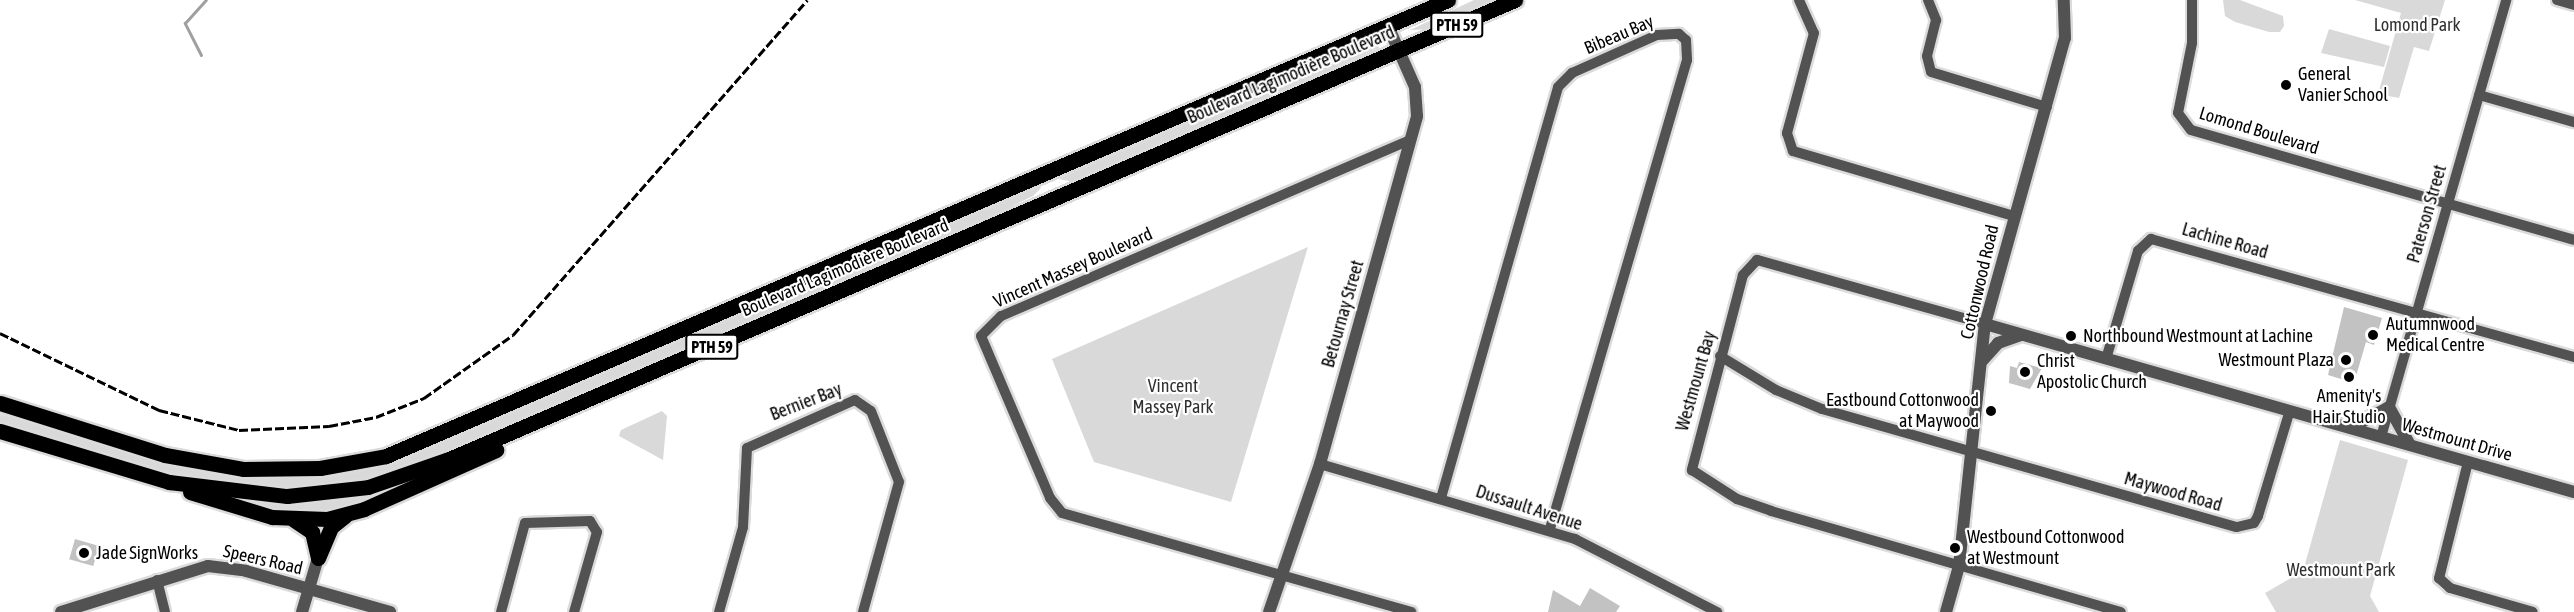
<!DOCTYPE html>
<meta charset="utf-8">
<style>
body{margin:0}
#map{position:relative;width:2574px;height:612px;overflow:hidden;background:#fff;font-family:"Asap Condensed",sans-serif}
div>[style]{position:absolute}
[style*='--x']{left:calc(var(--x)*1px);top:calc(var(--y)*1px);width:calc(var(--w)*1px);rotate:calc(var(--a)*1deg)}
.green>*{inset:0;background:#d9d9d9}
.stream>*{height:3px;margin:-1.5px;padding:0 1.5px;transform-origin:1.5px;border-radius:1.5px;background:#a0a0a0}
.building>*{inset:0;background:#c2c2c2;transform-origin:0 0}
.roads{filter:drop-shadow(2px 0 #dbdbdb) drop-shadow(-2px 0 #dbdbdb) drop-shadow(0 2px #dbdbdb) drop-shadow(0 -2px #dbdbdb)}
.minor>*{height:10px;margin:-5px;padding:0 5px;transform-origin:5px;border-radius:5px;background:#525252}
.tertiary>*{height:12px;margin:-6px;padding:0 6px;transform-origin:6px;border-radius:6px;background:#525252}
.primary>*{height:15px;margin:-7.5px;padding:0 7.5px;transform-origin:7.5px;border-radius:7.5px;background:#000}
.rail>*{height:3px;margin-top:-1.5px;transform-origin:0;background:repeating-linear-gradient(90deg,#000 0 9px,transparent 0 12px)}
.dots>*{width:16px;height:16px;translate:-50% -50%;box-sizing:border-box;border:3px solid #fff;border-radius:50%}
span{translate:-50% -50%;white-space:nowrap;text-align:center;line-height:1.15;-webkit-text-stroke:4.5px #fff;paint-order:stroke}
.shield-label span{padding:2px 4px;background:#fff;border:2px solid;border-radius:4px;-webkit-text-stroke-width:0}
.shield-label{font-size:16px;color:#000;font-weight:700}
.park-label{font-size:18px;color:#303030}
.street-label{font-size:18px;color:#000}
.poi-label{font-size:18px;color:#000}
.left{translate:0 -50%;text-align:left}
.right{translate:-100% -50%;text-align:right}
</style>
<div id="map">
<div class="green">
<i style="clip-path:polygon(1474px 0,1500px 0,1432px 29px,1410px 30px)"></i>
<i style="clip-path:polygon(2223px 0,2240px 0,2283px 16px,2284px 26px,2280px 32px,2269px 32px,2235px 22px,2225px 16px)"></i>
<i style="clip-path:polygon(2355px 0,2445px 0,2429px 51px,2414px 47px,2399px 98px,2378px 94px,2401px 13px)"></i>
<i style="clip-path:polygon(2329px 29px,2390px 46px,2384px 67px,2321px 53px)"></i>
<i style="clip-path:polygon(1378px 41px,1379px 48px,1076px 182px,1058px 179px)"></i>
<i style="clip-path:polygon(1037px 184px,1041px 188px,1033px 196px,926px 248px,458px 449px,369px 479px,294px 489px,186px 480px,0 424px,0 414px,229px 473px,417px 450px)"></i>
<i style="clip-path:polygon(1308px 247px,1231px 502px,1094px 462px,1052px 359px)"></i>
<i style="clip-path:polygon(662px 411px,667px 416px,663px 460px,619px 436px,621px 430px)"></i>
<i style="clip-path:polygon(2340px 440px,2408px 460px,2370px 596px,2379px 612px,2276px 612px,2265px 593px,2303px 571px)"></i>
<i style="clip-path:polygon(414px 479px,344px 511px,295px 515px,240px 501px,306px 500px)"></i>
</div>
<div class="stream">
<i style="--x:201;--y:55;--w:36;--a:-117"></i>
<i style="--x:185;--y:23;--w:31;--a:-48"></i>
</div>
<div class="building">
<i style="clip-path:polygon(2344px 307px,2382px 318px,2374px 345px,2366px 342px,2354px 383px,2328px 375px)"></i>
<i style="clip-path:polygon(2019px 362px,2042px 368px,2030px 389px,2009px 383px,2010px 366px,2017px 368px)"></i>
<i style="left:75px;top:539px;width:25px;height:21px;rotate:16deg"></i>
<i style="clip-path:polygon(1590px 588px,1620px 606px,1616px 612px,1548px 612px,1553px 590px,1580px 606px)"></i>
</div>
<div class="roads">
<div class="minor">
<i style="--x:1799;--y:0;--w:36;--a:66"></i>
<i style="--x:1814;--y:33;--w:104;--a:105.1"></i>
<i style="--x:1787;--y:133;--w:19;--a:72"></i>
<i style="--x:1793;--y:151;--w:230;--a:16.4"></i>
<i style="--x:1928;--y:0;--w:22;--a:68"></i>
<i style="--x:1936;--y:20;--w:37;--a:104"></i>
<i style="--x:1927;--y:56;--w:16;--a:76"></i>
<i style="--x:1931;--y:72;--w:121;--a:16.8"></i>
<i style="--x:2192;--y:0;--w:43;--a:90"></i>
<i style="--x:2192;--y:43;--w:71;--a:101.3"></i>
<i style="--x:2178;--y:113;--w:21;--a:53"></i>
<i style="--x:2191;--y:130;--w:398;--a:16"></i>
<i style="--x:2557;--y:0;--w:18;--a:16"></i>
<i style="--x:2479;--y:95;--w:99;--a:15.9"></i>
<i style="--x:1410;--y:140;--w:445;--a:156.7"></i>
<i style="--x:1001;--y:316;--w:28;--a:135"></i>
<i style="--x:981;--y:336;--w:176;--a:66.9"></i>
<i style="--x:1050;--y:498;--w:19;--a:51"></i>
<i style="--x:1062;--y:513;--w:363;--a:15.8"></i>
<i style="--x:1985;--y:324;--w:237;--a:-164.3"></i>
<i style="--x:1757;--y:260;--w:21;--a:133"></i>
<i style="--x:1743;--y:275;--w:202;--a:104.7"></i>
<i style="--x:1692;--y:470;--w:54;--a:32.8"></i>
<i style="--x:1737;--y:499;--w:36;--a:19"></i>
<i style="--x:1771;--y:511;--w:364;--a:16.1"></i>
<i style="--x:1720;--y:356;--w:66;--a:31.3"></i>
<i style="--x:1776;--y:390;--w:50;--a:22.4"></i>
<i style="--x:1822;--y:409;--w:431;--a:15.9"></i>
<i style="--x:2237;--y:527;--w:17;--a:-13"></i>
<i style="--x:2254;--y:523;--w:8;--a:-60"></i>
<i style="--x:2258;--y:516;--w:108;--a:-73.2"></i>
<i style="--x:2106;--y:359;--w:113;--a:-73.5"></i>
<i style="--x:2138;--y:251;--w:18;--a:-43"></i>
<i style="--x:2151;--y:239;--w:439;--a:15.6"></i>
<i style="--x:2381;--y:437;--w:455;--a:-74"></i>
<i style="--x:2468;--y:462;--w:120;--a:104"></i>
<i style="--x:2439;--y:578;--w:15;--a:42"></i>
<i style="--x:2450;--y:588;--w:86;--a:16.1"></i>
<i style="--x:1320;--y:464;--w:266;--a:16.4"></i>
<i style="--x:1575;--y:539;--w:160;--a:27.2"></i>
<i style="--x:1441;--y:498;--w:427;--a:-74.1"></i>
<i style="--x:1558;--y:87;--w:20;--a:-45"></i>
<i style="--x:1572;--y:73;--w:93;--a:-24.1"></i>
<i style="--x:1657;--y:35;--w:22;--a:-3"></i>
<i style="--x:1679;--y:34;--w:9;--a:41"></i>
<i style="--x:1686;--y:40;--w:20;--a:87"></i>
<i style="--x:1687;--y:60;--w:490;--a:106.3"></i>
<i style="--x:157;--y:580;--w:33;--a:76"></i>
<i style="--x:501;--y:612;--w:92;--a:-74.9"></i>
<i style="--x:525;--y:523;--w:65;--a:-1.8"></i>
<i style="--x:590;--y:521;--w:13;--a:58"></i>
<i style="--x:597;--y:532;--w:83;--a:106"></i>
<i style="--x:719;--y:612;--w:88;--a:-74.2"></i>
<i style="--x:743;--y:527;--w:79;--a:-87.1"></i>
<i style="--x:747;--y:448;--w:118;--a:-24"></i>
<i style="--x:855;--y:400;--w:19;--a:35"></i>
<i style="--x:871;--y:411;--w:76;--a:68.5"></i>
<i style="--x:899;--y:482;--w:135;--a:105.5"></i>
</div>
<div class="tertiary">
<i style="--x:1985;--y:324;--w:612;--a:15.92"></i>
<i style="--x:1982;--y:361;--w:24;--a:-48"></i>
<i style="--x:1998;--y:343;--w:24;--a:-19"></i>
<i style="--x:2351;--y:428;--w:43;--a:-28.9"></i>
<i style="--x:2389;--y:407;--w:43;--a:61.1"></i>
<i style="--x:61;--y:612;--w:154;--a:-17.4"></i>
<i style="--x:208;--y:566;--w:38;--a:7"></i>
<i style="--x:246;--y:571;--w:150;--a:15.9"></i>
<i style="--x:302;--y:612;--w:56;--a:-73.5"></i>
<i style="--x:1269;--y:612;--w:157;--a:-71"></i>
<i style="--x:1320;--y:464;--w:361;--a:-74.4"></i>
<i style="--x:1417;--y:116;--w:29;--a:-94"></i>
<i style="--x:1415;--y:87;--w:67;--a:-113.9"></i>
<i style="--x:1946;--y:612;--w:48;--a:-74.2"></i>
<i style="--x:1959;--y:566;--w:243;--a:-83.9"></i>
<i style="--x:1985;--y:324;--w:297;--a:-74.4"></i>
<i style="--x:2065;--y:38;--w:38;--a:-92"></i>
</div>
<div class="primary">
<i style="--x:0;--y:403;--w:173;--a:17.5"></i>
<i style="--x:165;--y:455;--w:79;--a:10.2"></i>
<i style="--x:243;--y:469;--w:77;--a:-0.7"></i>
<i style="--x:320;--y:468;--w:67;--a:-10.3"></i>
<i style="--x:386;--y:456;--w:1156;--a:-23.24"></i>
<i style="--x:0;--y:431;--w:177;--a:16.8"></i>
<i style="--x:169;--y:482;--w:119;--a:6.8"></i>
<i style="--x:287;--y:496;--w:81;--a:-6.3"></i>
<i style="--x:368;--y:487;--w:86;--a:-19.1"></i>
<i style="--x:449;--y:459;--w:1161;--a:-23.3"></i>
<i style="--x:190;--y:492;--w:86;--a:17"></i>
<i style="--x:272;--y:517;--w:55;--a:2.1"></i>
<i style="--x:327;--y:519;--w:38;--a:-15"></i>
<i style="--x:364;--y:509;--w:145;--a:-24.1"></i>
<i style="--x:294;--y:520;--w:22;--a:34"></i>
<i style="--x:312;--y:532;--w:26;--a:77"></i>
<i style="--x:318;--y:558;--w:34;--a:-67"></i>
<i style="--x:331;--y:527;--w:18;--a:-38"></i>
</div>
</div>
<div class="rail">
<i style="--x:0;--y:333;--w:177;--a:25.8"></i>
<i style="--x:159;--y:410;--w:82;--a:14"></i>
<i style="--x:239;--y:430;--w:90;--a:-2.5"></i>
<i style="--x:329;--y:426;--w:48;--a:-10.8"></i>
<i style="--x:376;--y:417;--w:52;--a:-21.6"></i>
<i style="--x:424;--y:398;--w:109;--a:-35.3"></i>
<i style="--x:513;--y:335;--w:446;--a:-48.7"></i>
</div>
<div class="dots">
<i style="left:2286px;top:85px;background:#000"></i>
<i style="left:2373px;top:335px;background:#000"></i>
<i style="left:2071px;top:336px;background:#000"></i>
<i style="left:2346px;top:360px;background:#000"></i>
<i style="left:2025px;top:372px;background:#000"></i>
<i style="left:2349px;top:377px;background:#000"></i>
<i style="left:1991px;top:411px;background:#000"></i>
<i style="left:1955px;top:548px;background:#000"></i>
<i style="left:84px;top:553px;background:#000"></i>
</div>
<div class="shield-label">
<span style="left:1457px;top:25px">PTH 59</span>
<span style="left:712px;top:347px">PTH 59</span>
</div>
<div class="park-label">
<span style="left:2417px;top:25px">Lomond Park</span>
<span style="left:1173px;top:397px">Vincent<br>Massey Park</span>
<span style="left:2341px;top:570px">Westmount Park</span>
</div>
<div class="street-label">
<span style="left:1619px;top:35px;rotate:-23deg">Bibeau Bay</span>
<span style="left:1291px;top:75px;rotate:-23deg">Boulevard Lagimodière Boulevard</span>
<span style="left:2259px;top:131px;rotate:17deg">Lomond Boulevard</span>
<span style="left:2427px;top:214px;rotate:-74deg">Paterson Street</span>
<span style="left:2225px;top:241px;rotate:16deg">Lachine Road</span>
<span style="left:845px;top:268px;rotate:-23deg">Boulevard Lagimodière Boulevard</span>
<span style="left:1073px;top:268px;rotate:-24deg">Vincent Massey Boulevard</span>
<span style="left:1980px;top:282px;rotate:-77deg">Cottonwood Road</span>
<span style="left:1343px;top:314px;rotate:-74deg">Betournay Street</span>
<span style="left:1696px;top:381px;rotate:-74deg">Westmount Bay</span>
<span style="left:806px;top:402px;rotate:-21deg">Bernier Bay</span>
<span style="left:2457px;top:440px;rotate:16deg">Westmount Drive</span>
<span style="left:2173px;top:492px;rotate:16deg">Maywood Road</span>
<span style="left:1529px;top:508px;rotate:18deg">Dussault Avenue</span>
<span style="left:263px;top:560px;rotate:13deg">Speers Road</span>
</div>
<div class="poi-label">
<span class="left" style="left:2298px;top:85px">General<br>Vanier School</span>
<span class="left" style="left:2386px;top:335px">Autumnwood<br>Medical Centre</span>
<span class="left" style="left:2083px;top:336px">Northbound Westmount at Lachine</span>
<span class="right" style="left:2334px;top:360px">Westmount Plaza</span>
<span class="left" style="left:2037px;top:372px">Christ<br>Apostolic Church</span>
<span style="left:2349px;top:407px">Amenity's<br>Hair Studio</span>
<span class="right" style="left:1979px;top:411px">Eastbound Cottonwood<br>at Maywood</span>
<span class="left" style="left:1967px;top:548px">Westbound Cottonwood<br>at Westmount</span>
<span class="left" style="left:96px;top:553px">Jade SignWorks</span>
</div>
</div>
